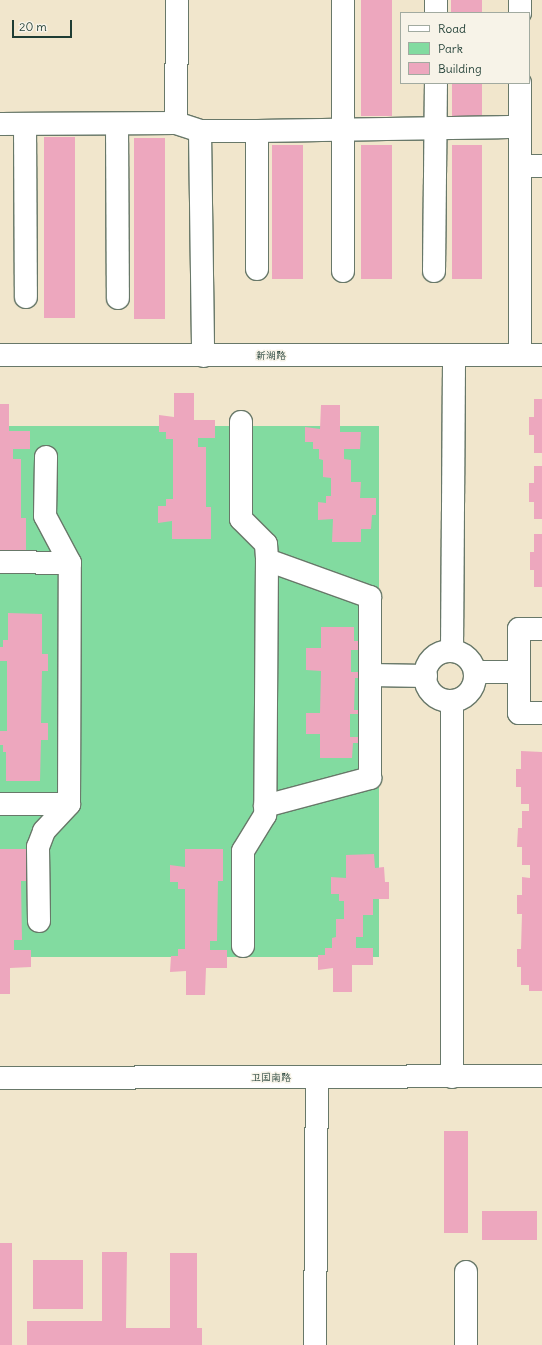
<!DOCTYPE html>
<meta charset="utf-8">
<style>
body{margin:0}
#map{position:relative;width:542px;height:1345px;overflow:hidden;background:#f1e6cc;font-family:Delius,"LXGW WenKai TC",sans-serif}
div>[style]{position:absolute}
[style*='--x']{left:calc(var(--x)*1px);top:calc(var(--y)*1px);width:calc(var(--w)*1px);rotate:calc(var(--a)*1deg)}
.green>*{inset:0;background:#82dba0;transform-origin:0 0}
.building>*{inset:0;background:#eda7be;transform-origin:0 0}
.roads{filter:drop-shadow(1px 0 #687869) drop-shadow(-1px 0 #687869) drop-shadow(0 1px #687869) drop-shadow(0 -1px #687869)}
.minor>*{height:22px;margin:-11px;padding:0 11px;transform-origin:11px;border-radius:11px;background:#fff}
.minor>.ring{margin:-11px;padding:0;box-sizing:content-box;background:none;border:22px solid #fff;border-radius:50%}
.major>*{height:22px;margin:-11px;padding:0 11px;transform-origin:11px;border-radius:11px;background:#fff}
span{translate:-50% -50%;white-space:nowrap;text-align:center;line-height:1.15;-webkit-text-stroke:3px #f7f3e8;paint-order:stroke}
.street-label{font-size:10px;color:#1f3d34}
.legend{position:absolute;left:400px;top:12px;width:130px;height:72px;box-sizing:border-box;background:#f7f3e8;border:1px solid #a1aaa0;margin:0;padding:5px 7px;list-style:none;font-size:12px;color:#1f3d34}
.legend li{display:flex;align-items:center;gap:8px;height:20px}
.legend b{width:20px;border:1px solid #a1aaa0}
.scale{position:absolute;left:12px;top:20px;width:60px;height:18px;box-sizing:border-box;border:2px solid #1f3d34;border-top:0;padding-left:5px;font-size:12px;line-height:14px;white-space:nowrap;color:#1f3d34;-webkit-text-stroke:3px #f7f3e8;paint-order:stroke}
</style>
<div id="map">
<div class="green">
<i style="left:0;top:426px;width:379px;height:531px"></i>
</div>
<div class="building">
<i style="left:361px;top:0;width:31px;height:116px"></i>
<i style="left:451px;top:0;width:31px;height:13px"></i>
<i style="left:452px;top:83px;width:30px;height:34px"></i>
<i style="left:44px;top:137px;width:31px;height:181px"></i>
<i style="left:134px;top:138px;width:31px;height:181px"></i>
<i style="left:272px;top:145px;width:31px;height:134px"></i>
<i style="left:361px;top:145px;width:31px;height:134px"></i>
<i style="left:452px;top:145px;width:30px;height:134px"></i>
<i style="clip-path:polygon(174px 393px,194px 393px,194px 420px,215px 420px,215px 438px,198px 438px,198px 447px,206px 447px,206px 507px,211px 507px,211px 539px,172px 539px,172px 521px,158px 523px,158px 506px,166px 506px,166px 499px,173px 499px,173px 439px,166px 439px,166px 432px,159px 432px,159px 415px,174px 417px)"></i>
<i style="clip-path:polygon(534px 399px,542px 399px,542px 453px,534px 453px,534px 435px,529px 435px,529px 417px,534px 417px)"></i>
<i style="clip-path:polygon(0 404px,9px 404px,9px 431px,30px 431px,30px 449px,13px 449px,13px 459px,21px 459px,21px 518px,26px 518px,26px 550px,0 550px)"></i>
<i style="clip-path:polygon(321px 405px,340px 405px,340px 432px,361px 432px,360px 449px,344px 449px,344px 459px,351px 460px,351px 482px,361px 482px,360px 498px,376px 498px,376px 515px,372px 515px,371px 529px,361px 529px,361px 542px,332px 542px,333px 519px,318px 520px,318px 502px,326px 503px,326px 496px,331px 496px,331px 478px,323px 477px,323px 460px,319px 459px,319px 449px,313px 449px,313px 442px,305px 442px,305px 427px,320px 429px)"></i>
<i style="clip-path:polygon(534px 466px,542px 466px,542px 519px,534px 519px,534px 502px,529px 502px,529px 483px,534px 483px)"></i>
<i style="clip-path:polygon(534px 534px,542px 534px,542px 587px,534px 587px,534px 570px,530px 570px,530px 552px,534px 552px)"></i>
<i style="clip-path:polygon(8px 613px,42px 614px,42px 654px,48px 654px,48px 671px,42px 671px,41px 723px,48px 723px,48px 740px,41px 740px,40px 781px,6px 781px,6px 752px,3px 752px,3px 745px,0 745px,0 731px,7px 731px,7px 661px,0 661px,0 647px,3px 647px,3px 640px,8px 640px)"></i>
<i style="clip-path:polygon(321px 627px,354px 627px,354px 641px,360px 641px,360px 650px,351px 650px,351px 672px,360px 672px,360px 678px,355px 678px,354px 710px,359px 710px,359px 714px,350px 714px,350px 737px,359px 737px,359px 743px,353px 743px,352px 758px,320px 758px,320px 734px,306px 734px,306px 713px,320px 713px,321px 671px,306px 670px,306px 648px,321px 648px)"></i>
<i style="clip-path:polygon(521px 751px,542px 752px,542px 991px,529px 991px,529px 985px,521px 985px,521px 967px,517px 967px,517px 949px,521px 949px,522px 914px,517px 914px,517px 895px,522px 895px,522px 877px,530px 878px,530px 865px,522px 865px,522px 847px,517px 847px,518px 828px,522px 828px,522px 811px,529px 811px,529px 804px,521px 804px,521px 787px,516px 787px,516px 769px,521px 769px)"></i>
<i style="clip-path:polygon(0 849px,26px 849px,27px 881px,21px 881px,22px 940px,14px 940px,14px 950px,31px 950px,31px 967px,10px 968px,10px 994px,0 994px)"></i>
<i style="clip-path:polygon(185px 849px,223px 849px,223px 881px,218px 881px,217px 941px,210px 941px,210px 950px,227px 950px,227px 968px,206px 968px,205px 995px,186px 995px,186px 971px,170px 972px,171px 956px,178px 956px,178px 949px,185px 949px,185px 889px,178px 889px,178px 882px,170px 882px,170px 865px,185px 867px)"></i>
<i style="clip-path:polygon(374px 854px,375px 868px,384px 867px,385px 882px,389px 882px,389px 899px,373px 899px,373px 915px,363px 915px,363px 937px,356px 937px,356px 948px,373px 948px,373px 965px,352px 965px,352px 992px,333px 992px,333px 968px,318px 970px,318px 955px,325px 955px,325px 948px,332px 948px,332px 938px,336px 937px,336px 919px,344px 919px,344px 901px,339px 901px,339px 894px,331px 894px,331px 877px,346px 878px,346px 855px)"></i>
<i style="left:444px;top:1131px;width:24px;height:102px"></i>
<i style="left:482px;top:1211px;width:55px;height:29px"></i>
<i style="left:0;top:1243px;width:12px;height:102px"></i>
<i style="clip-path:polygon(102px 1252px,127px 1252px,126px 1328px,170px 1328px,170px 1253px,197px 1253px,197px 1328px,202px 1328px,202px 1345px,27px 1345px,27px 1321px,102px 1321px)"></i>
<i style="left:33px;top:1260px;width:50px;height:49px"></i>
</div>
<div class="roads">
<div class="minor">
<i style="--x:343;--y:0;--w:271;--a:90"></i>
<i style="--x:436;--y:13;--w:13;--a:-90"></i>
<i style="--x:520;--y:13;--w:13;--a:-90"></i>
<i style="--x:176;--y:123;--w:123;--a:-89.5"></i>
<i style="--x:0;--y:124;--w:176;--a:-0.3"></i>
<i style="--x:176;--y:123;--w:25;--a:18"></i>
<i style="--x:200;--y:131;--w:57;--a:0"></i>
<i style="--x:257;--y:131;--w:263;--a:-0.9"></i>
<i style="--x:25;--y:124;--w:173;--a:89.7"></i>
<i style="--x:117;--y:124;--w:174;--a:89.7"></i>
<i style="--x:200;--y:131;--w:225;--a:89.2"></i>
<i style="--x:257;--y:131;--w:138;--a:90"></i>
<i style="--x:520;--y:166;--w:22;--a:0"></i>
<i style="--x:434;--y:271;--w:188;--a:-89.4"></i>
<i style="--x:0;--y:355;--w:542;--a:0"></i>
<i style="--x:520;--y:355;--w:272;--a:-90"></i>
<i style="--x:241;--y:422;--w:97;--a:90"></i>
<i style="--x:241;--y:519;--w:35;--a:45"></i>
<i style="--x:266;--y:544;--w:16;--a:86"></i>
<i style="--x:267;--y:560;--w:255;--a:90.4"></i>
<i style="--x:265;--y:815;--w:42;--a:121.4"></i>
<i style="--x:243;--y:851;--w:95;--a:90"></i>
<i style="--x:0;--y:562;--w:70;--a:0.8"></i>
<i style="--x:452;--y:651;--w:295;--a:-89.6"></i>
<i class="ring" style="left:425px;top:651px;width:28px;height:28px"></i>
<i style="--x:475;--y:672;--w:44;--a:0"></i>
<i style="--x:519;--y:672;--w:41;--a:90"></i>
<i style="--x:519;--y:713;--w:23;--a:0"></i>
<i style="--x:519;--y:672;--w:43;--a:-90"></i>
<i style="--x:519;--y:629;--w:23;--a:0"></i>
<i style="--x:370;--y:675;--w:56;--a:1"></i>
<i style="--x:452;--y:701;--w:376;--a:90"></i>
<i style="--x:0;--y:804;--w:69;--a:0"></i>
<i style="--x:265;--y:806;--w:109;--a:-14.9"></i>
<i style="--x:370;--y:778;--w:181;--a:-90"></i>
<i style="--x:370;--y:597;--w:109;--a:-160.2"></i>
<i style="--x:39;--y:921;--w:74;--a:-90.8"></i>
<i style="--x:38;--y:847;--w:17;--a:-69"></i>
<i style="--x:44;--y:831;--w:37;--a:-47"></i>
<i style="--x:69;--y:804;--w:241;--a:-89.8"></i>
<i style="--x:70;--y:563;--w:53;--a:-118"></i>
<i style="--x:45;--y:516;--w:59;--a:-89"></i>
<i style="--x:466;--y:1272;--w:73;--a:90"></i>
<i style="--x:315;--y:1345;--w:267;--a:-89.6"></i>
</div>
<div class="major">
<i style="--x:0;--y:1078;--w:542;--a:-0.21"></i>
</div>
</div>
<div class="street-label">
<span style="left:271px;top:356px">新湖路</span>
<span style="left:271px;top:1078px">卫国南路</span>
</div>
<ul class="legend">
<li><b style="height:5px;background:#fff"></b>Road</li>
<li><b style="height:11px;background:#82dba0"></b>Park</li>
<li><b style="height:11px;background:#eda7be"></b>Building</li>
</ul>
<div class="scale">20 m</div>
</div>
